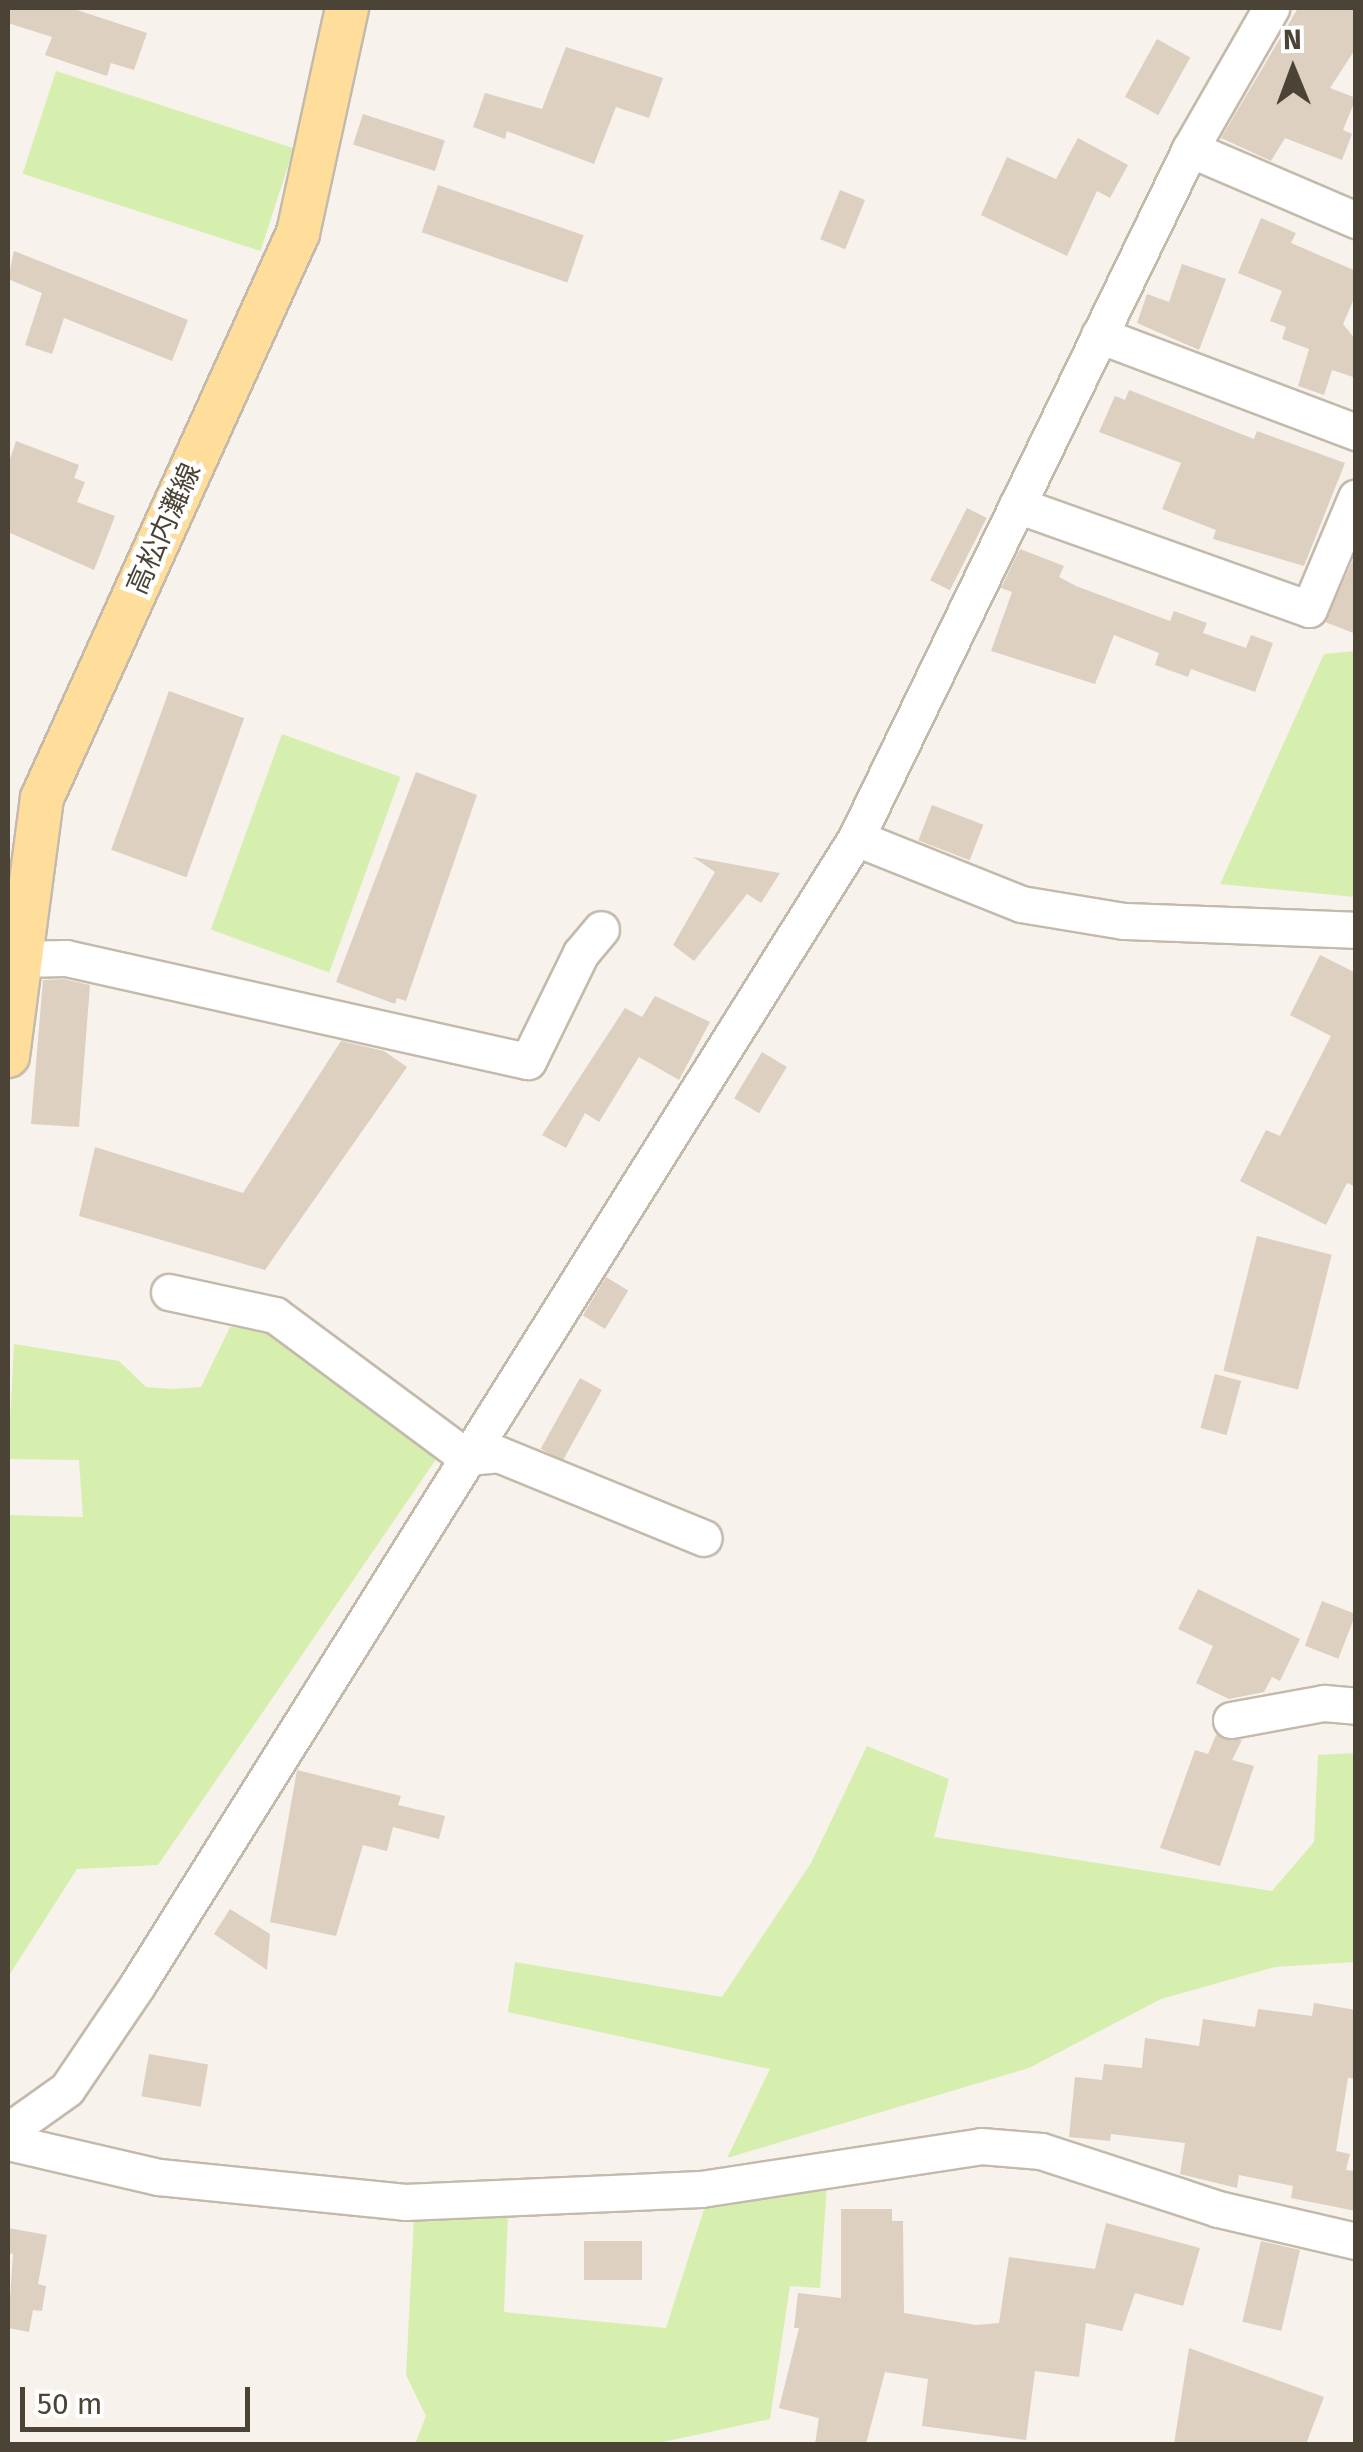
<!DOCTYPE html>
<meta charset="utf-8">
<style>
body{margin:0}
#map{position:relative;width:1363px;height:2452px;overflow:hidden;background:#f7f2eb;font-family:"Fira Sans","Noto Sans JP",sans-serif}
div>[style]{position:absolute}
[style*='--x']{left:calc(var(--x)*1px);top:calc(var(--y)*1px);width:calc(var(--w)*1px);rotate:calc(var(--a)*1deg)}
.green>*{inset:0;background:#d6efaf;transform-origin:0 0}
.building>*{inset:0;background:#ddd0c1;transform-origin:0 0}
.roads{filter:drop-shadow(2px 0 #c4baac) drop-shadow(-2px 0 #c4baac) drop-shadow(0 2px #c4baac) drop-shadow(0 -2px #c4baac)}
.minor>*{height:35px;margin:-17.5px;padding:0 17.5px;transform-origin:17.5px;border-radius:17.5px;background:#fff}
.major>*{height:42px;margin:-21px;padding:0 21px;transform-origin:21px;border-radius:21px;background:#ffdd9b}
span{translate:-50% -50%;white-space:nowrap;text-align:center;line-height:1.15;-webkit-text-stroke:9px #fff;paint-order:stroke}
.street-label{font-size:28px;color:#4c4337}
.frame{position:absolute;inset:0;border:10px solid #4c4337;pointer-events:none}
.north{position:absolute;left:1243px;top:20px;width:100px;height:100px;-webkit-text-stroke:8px #fff;paint-order:stroke;rotate:359deg;font-size:28px;font-weight:700;line-height:40px;text-align:center;color:#4c4337}
.north::after{content:'';display:block;margin:auto;width:35px;height:45px;background:#4c4337;clip-path:polygon(50% 0,100% 100%,50% 72%,0 100%)}
.scale{position:absolute;left:20px;top:2387px;width:230px;height:45px;box-sizing:border-box;border:5px solid #4c4337;border-top:0;padding-left:12px;font-size:30px;line-height:35px;white-space:nowrap;color:#4c4337;-webkit-text-stroke:8px #fff;paint-order:stroke}
</style>
<div id="map">
<div class="green">
<i style="left:56px;top:71px;width:250px;height:108px;rotate:18deg"></i>
<i style="clip-path:polygon(1355px 651px,1355px 897px,1220px 884px,1324px 654px)"></i>
<i style="left:282px;top:734px;width:126px;height:208px;rotate:20deg"></i>
<i style="clip-path:polygon(230px 1327px,276px 1331px,441px 1452px,158px 1865px,77px 1869px,8px 1977px,8px 1515px,83px 1517px,79px 1460px,8px 1459px,14px 1344px,119px 1361px,146px 1387px,173px 1389px,201px 1387px)"></i>
<i style="clip-path:polygon(867px 1746px,949px 1779px,934px 1837px,1272px 1891px,1314px 1842px,1318px 1755px,1355px 1753px,1355px 1962px,1275px 1967px,1161px 1999px,1029px 2068px,727px 2158px,770px 2069px,508px 2012px,515px 1962px,722px 1997px,811px 1863px)"></i>
<i style="clip-path:polygon(827px 2184px,820px 2288px,790px 2286px,770px 2419px,654px 2444px,415px 2444px,426px 2416px,406px 2375px,414px 2218px,508px 2213px,504px 2312px,666px 2328px,706px 2203px)"></i>
</div>
<div class="building">
<i style="clip-path:polygon(8px 8px,71px 8px,147px 33px,134px 70px,111px 63px,107px 76px,45px 55px,52px 37px,8px 23px)"></i>
<i style="clip-path:polygon(1298px 8px,1356px 8px,1356px 48px,1330px 88px,1356px 98px,1343px 130px,1352px 134px,1342px 160px,1285px 138px,1271px 161px,1221px 138px)"></i>
<i style="left:1157px;top:39px;width:38px;height:66px;rotate:29deg"></i>
<i style="clip-path:polygon(566px 47px,663px 78px,649px 118px,616px 107px,594px 164px,507px 131px,505px 139px,473px 127px,485px 93px,542px 109px)"></i>
<i style="left:363px;top:114px;width:86px;height:32px;rotate:18deg"></i>
<i style="clip-path:polygon(1078px 138px,1128px 165px,1110px 198px,1097px 191px,1067px 256px,981px 215px,1007px 157px,1056px 179px)"></i>
<i style="left:438px;top:185px;width:154px;height:50px;rotate:19deg"></i>
<i style="left:840px;top:190px;width:27px;height:53px;rotate:22deg"></i>
<i style="clip-path:polygon(1261px 218px,1296px 233px,1291px 243px,1356px 271px,1356px 294px,1343px 324px,1356px 340px,1356px 378px,1332px 370px,1324px 395px,1298px 386px,1309px 349px,1282px 339px,1286px 327px,1270px 321px,1282px 291px,1238px 273px)"></i>
<i style="clip-path:polygon(14px 251px,188px 320px,172px 361px,64px 318px,52px 354px,25px 345px,42px 293px,8px 279px)"></i>
<i style="clip-path:polygon(1182px 264px,1226px 279px,1199px 350px,1137px 323px,1147px 294px,1169px 302px)"></i>
<i style="clip-path:polygon(1129px 390px,1254px 439px,1257px 431px,1345px 463px,1304px 566px,1213px 539px,1216px 530px,1162px 509px,1181px 463px,1099px 432px,1115px 396px,1125px 400px)"></i>
<i style="clip-path:polygon(16px 441px,79px 465px,74px 478px,85px 482px,77px 502px,115px 516px,94px 570px,8px 532px,8px 465px)"></i>
<i style="left:967px;top:508px;width:22px;height:81px;rotate:27deg"></i>
<i style="clip-path:polygon(1020px 549px,1064px 566px,1059px 577px,1076px 586px,1170px 621px,1174px 611px,1207px 623px,1203px 633px,1246px 648px,1251px 635px,1273px 643px,1255px 692px,1191px 669px,1188px 677px,1155px 665px,1159px 653px,1114px 635px,1095px 684px,991px 651px,1012px 592px,1001px 588px)"></i>
<i style="clip-path:polygon(1356px 553px,1356px 634px,1325px 622px)"></i>
<i style="left:169px;top:691px;width:80px;height:169px;rotate:20deg"></i>
<i style="clip-path:polygon(416px 772px,477px 795px,406px 1001px,397px 998px,395px 1004px,336px 982px)"></i>
<i style="left:932px;top:805px;width:55px;height:38px;rotate:21deg"></i>
<i style="clip-path:polygon(693px 857px,780px 873px,761px 903px,747px 894px,694px 961px,673px 945px,715px 872px)"></i>
<i style="clip-path:polygon(1320px 955px,1356px 973px,1356px 1187px,1347px 1183px,1326px 1225px,1240px 1181px,1266px 1130px,1280px 1136px,1331px 1036px,1290px 1015px)"></i>
<i style="clip-path:polygon(64px 979px,90px 985px,79px 1127px,31px 1124px,43px 980px)"></i>
<i style="clip-path:polygon(655px 996px,710px 1022px,679px 1080px,639px 1057px,599px 1122px,585px 1113px,566px 1148px,542px 1135px,625px 1008px,642px 1017px)"></i>
<i style="clip-path:polygon(341px 1041px,384px 1051px,407px 1067px,265px 1270px,79px 1216px,95px 1147px,243px 1193px)"></i>
<i style="left:762px;top:1052px;width:29px;height:54px;rotate:31deg"></i>
<i style="left:1257px;top:1236px;width:77px;height:139px;rotate:14deg"></i>
<i style="left:606px;top:1277px;width:26px;height:45px;rotate:31deg"></i>
<i style="left:1215px;top:1374px;width:27px;height:56px;rotate:15deg"></i>
<i style="left:580px;top:1378px;width:25px;height:81px;rotate:29deg"></i>
<i style="clip-path:polygon(1198px 1589px,1300px 1639px,1280px 1681px,1272px 1677px,1264px 1692px,1229px 1699px,1196px 1683px,1213px 1646px,1178px 1629px)"></i>
<i style="left:1322px;top:1601px;width:36px;height:48px;rotate:21deg"></i>
<i style="clip-path:polygon(1216px 1735px,1242px 1740px,1232px 1760px,1254px 1766px,1220px 1866px,1160px 1848px,1195px 1750px,1208px 1754px)"></i>
<i style="clip-path:polygon(297px 1770px,401px 1796px,398px 1805px,445px 1816px,439px 1839px,393px 1827px,387px 1851px,363px 1845px,336px 1936px,270px 1922px)"></i>
<i style="clip-path:polygon(230px 1909px,270px 1934px,267px 1970px,214px 1934px)"></i>
<i style="clip-path:polygon(1314px 2003px,1356px 2010px,1356px 2079px,1348px 2078px,1336px 2151px,1350px 2154px,1346px 2170px,1356px 2171px,1356px 2211px,1291px 2198px,1293px 2186px,1239px 2175px,1237px 2188px,1180px 2174px,1185px 2143px,1111px 2134px,1110px 2141px,1069px 2137px,1075px 2077px,1102px 2080px,1104px 2064px,1142px 2068px,1145px 2038px,1199px 2046px,1203px 2019px,1255px 2027px,1258px 2009px,1312px 2016px)"></i>
<i style="left:149px;top:2054px;width:60px;height:43px;rotate:10deg"></i>
<i style="clip-path:polygon(841px 2209px,892px 2209px,892px 2221px,903px 2221px,904px 2313px,976px 2325px,999px 2323px,1009px 2257px,1095px 2269px,1106px 2223px,1200px 2248px,1183px 2306px,1135px 2293px,1122px 2331px,1086px 2323px,1079px 2377px,1035px 2371px,1026px 2440px,922px 2426px,928px 2379px,885px 2372px,866px 2444px,815px 2444px,819px 2418px,779px 2408px,799px 2328px,794px 2328px,798px 2293px,841px 2298px)"></i>
<i style="clip-path:polygon(8px 2228px,47px 2235px,38px 2284px,46px 2286px,42px 2311px,33px 2310px,29px 2332px,8px 2328px,13px 2254px,8px 2253px)"></i>
<i style="left:584px;top:2241px;width:58px;height:39px"></i>
<i style="left:1261px;top:2241px;width:40px;height:83px;rotate:13deg"></i>
<i style="clip-path:polygon(1189px 2348px,1324px 2397px,1306px 2444px,1174px 2444px)"></i>
</div>
<div class="roads">
<div class="minor">
<i style="--x:1190;--y:149;--w:181;--a:23.2"></i>
<i style="--x:1099;--y:335;--w:275;--a:20.7"></i>
<i style="--x:1017;--y:505;--w:310;--a:19.6"></i>
<i style="--x:1309;--y:609;--w:121;--a:-67.2"></i>
<i style="--x:856;--y:838;--w:178;--a:21.8"></i>
<i style="--x:1021;--y:904;--w:104;--a:9.4"></i>
<i style="--x:1124;--y:921;--w:232;--a:2.2"></i>
<i style="--x:18;--y:959;--w:48;--a:-1.2"></i>
<i style="--x:66;--y:958;--w:473;--a:12.6"></i>
<i style="--x:528;--y:1061;--w:120;--a:-63.9"></i>
<i style="--x:581;--y:953;--w:31;--a:-50"></i>
<i style="--x:169;--y:1292;--w:108;--a:12.2"></i>
<i style="--x:275;--y:1315;--w:238;--a:36.6"></i>
<i style="--x:466;--y:1457;--w:32;--a:-5"></i>
<i style="--x:498;--y:1454;--w:222;--a:22.2"></i>
<i style="--x:1231;--y:1720;--w:95;--a:-10.4"></i>
<i style="--x:1324;--y:1703;--w:32;--a:5"></i>
<i style="--x:8;--y:2131;--w:72;--a:-35.4"></i>
<i style="--x:67;--y:2089;--w:127;--a:-55.9"></i>
<i style="--x:138;--y:1984;--w:1352;--a:-57.93"></i>
<i style="--x:856;--y:838;--w:766;--a:-64.14"></i>
<i style="--x:1190;--y:149;--w:163;--a:-60.1"></i>
<i style="--x:8;--y:2142;--w:155;--a:13.1"></i>
<i style="--x:159;--y:2177;--w:247;--a:5.8"></i>
<i style="--x:405;--y:2202;--w:296;--a:-2.5"></i>
<i style="--x:701;--y:2189;--w:283;--a:-8.7"></i>
<i style="--x:981;--y:2146;--w:60;--a:4.8"></i>
<i style="--x:1041;--y:2151;--w:186;--a:18.1"></i>
<i style="--x:1218;--y:2209;--w:142;--a:13.1"></i>
</div>
<div class="major">
<i style="--x:8;--y:1056;--w:260;--a:-82.5"></i>
<i style="--x:42;--y:798;--w:620;--a:-65.62"></i>
<i style="--x:298;--y:233;--w:230;--a:-77.7"></i>
</div>
</div>
<div class="street-label">
<span style="left:164px;top:529px;rotate:-66deg">高松内灘線</span>
</div>
<div class="frame"></div>
<div class="north">N</div>
<div class="scale">50 m</div>
</div>
